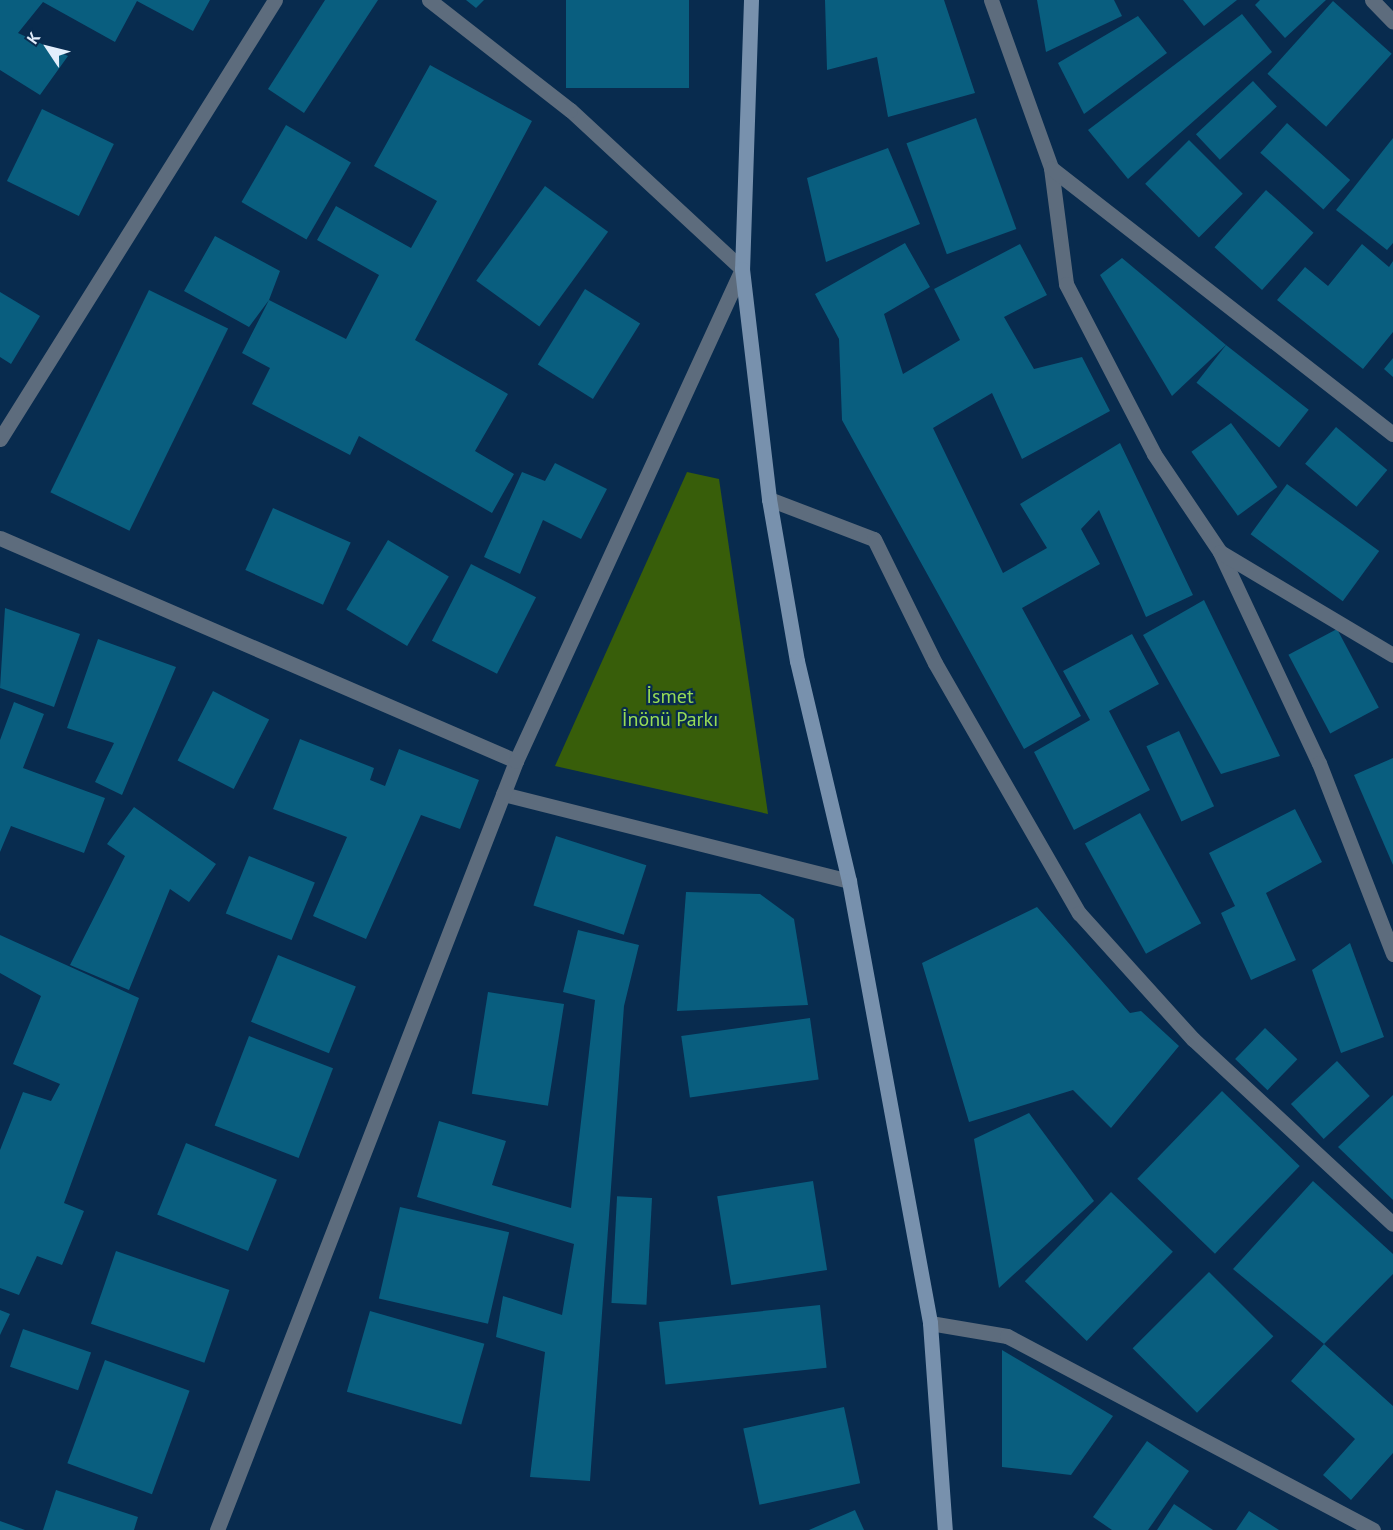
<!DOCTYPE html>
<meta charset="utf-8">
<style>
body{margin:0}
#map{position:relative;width:1393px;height:1530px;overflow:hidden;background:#082b4e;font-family:"PT Sans",sans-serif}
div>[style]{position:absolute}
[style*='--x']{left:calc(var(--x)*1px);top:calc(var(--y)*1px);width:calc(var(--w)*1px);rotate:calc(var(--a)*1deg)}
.green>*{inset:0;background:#385e0a}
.building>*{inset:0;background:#095e7f;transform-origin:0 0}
.minor>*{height:15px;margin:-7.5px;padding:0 7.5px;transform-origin:7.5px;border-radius:7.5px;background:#5d6c7d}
.secondary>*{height:15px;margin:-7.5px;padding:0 7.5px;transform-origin:7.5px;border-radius:7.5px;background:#7891ad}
span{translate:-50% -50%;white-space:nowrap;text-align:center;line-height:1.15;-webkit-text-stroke:4.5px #082b4e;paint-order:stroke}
.park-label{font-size:20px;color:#97db56}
.north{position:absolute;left:18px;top:18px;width:60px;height:60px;-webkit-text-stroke:4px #082b4e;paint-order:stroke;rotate:305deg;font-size:16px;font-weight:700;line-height:24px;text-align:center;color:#e2eefc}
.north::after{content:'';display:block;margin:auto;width:21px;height:27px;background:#e2eefc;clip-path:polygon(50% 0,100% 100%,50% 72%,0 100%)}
</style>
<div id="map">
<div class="green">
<i style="clip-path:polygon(687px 472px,719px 479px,768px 814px,555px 766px)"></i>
</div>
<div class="building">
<i style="clip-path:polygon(0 0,210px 0,193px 31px,137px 1px,115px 42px,43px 2px,18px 33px,68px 56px,40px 95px,0 70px)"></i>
<i style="clip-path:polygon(325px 0,378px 0,304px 113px,268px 89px)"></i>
<i style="clip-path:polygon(466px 0,484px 0,476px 8px)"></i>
<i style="left:566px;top:0;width:123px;height:88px"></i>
<i style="clip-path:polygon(825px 0,944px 0,975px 93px,888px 117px,877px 57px,827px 70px)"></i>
<i style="clip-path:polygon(1037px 0,1114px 0,1122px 16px,1046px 52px)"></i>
<i style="clip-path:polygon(1183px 0,1237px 0,1204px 26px)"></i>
<i style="clip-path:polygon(1260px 0,1326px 0,1285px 38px,1255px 5px)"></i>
<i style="left:1333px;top:1px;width:79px;height:98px;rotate:42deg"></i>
<i style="clip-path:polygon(1242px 14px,1272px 52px,1128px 179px,1088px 130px)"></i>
<i style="clip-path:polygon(1138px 16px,1167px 53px,1084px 114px,1058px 63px)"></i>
<i style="clip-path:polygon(430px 65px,532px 121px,415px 340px,508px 394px,475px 451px,514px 474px,492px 513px,359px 436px,350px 455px,252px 404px,270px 368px,242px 353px,269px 300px,249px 327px,184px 291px,215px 236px,280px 271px,269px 300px,346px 339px,379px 275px,317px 240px,336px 206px,411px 248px,437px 201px,374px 166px)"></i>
<i style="left:1253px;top:81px;width:35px;height:78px;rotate:47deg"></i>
<i style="left:42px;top:109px;width:80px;height:80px;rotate:26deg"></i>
<i style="left:976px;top:118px;width:118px;height:74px;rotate:70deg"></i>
<i style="left:1287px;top:123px;width:85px;height:40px;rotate:42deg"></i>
<i style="left:286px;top:125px;width:75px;height:89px;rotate:30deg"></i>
<i style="clip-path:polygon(1393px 138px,1393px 243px,1387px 250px,1336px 210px)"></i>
<i style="left:1189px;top:140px;width:76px;height:62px;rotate:45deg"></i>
<i style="clip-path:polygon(888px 148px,920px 224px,826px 262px,807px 178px)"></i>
<i style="left:545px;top:186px;width:78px;height:117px;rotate:36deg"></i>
<i style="left:1266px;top:190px;width:64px;height:77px;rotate:42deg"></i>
<i style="clip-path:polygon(905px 243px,930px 287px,884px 314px,903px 374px,960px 340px,934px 289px,1020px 244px,1047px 295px,1004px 317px,1034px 369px,1082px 357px,1110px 411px,1022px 459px,992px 393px,933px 428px,1003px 573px,1047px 548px,1020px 504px,1120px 443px,1193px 595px,1146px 617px,1099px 510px,1081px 529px,1100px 564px,1022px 608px,1081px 716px,1024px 749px,842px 420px,839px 339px,815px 294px)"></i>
<i style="clip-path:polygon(1362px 244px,1389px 267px,1393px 261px,1393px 332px,1363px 369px,1277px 300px,1305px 267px,1328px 286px)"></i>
<i style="clip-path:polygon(1122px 258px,1226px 345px,1172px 396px,1100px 275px)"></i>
<i style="left:585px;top:289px;width:65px;height:89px;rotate:32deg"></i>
<i style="left:149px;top:290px;width:88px;height:225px;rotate:26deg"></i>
<i style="clip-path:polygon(0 292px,40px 316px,11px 364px,0 357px)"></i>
<i style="left:1226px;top:345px;width:105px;height:48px;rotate:38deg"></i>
<i style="clip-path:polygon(1393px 358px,1393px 377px,1384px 369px)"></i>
<i style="left:1231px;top:423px;width:79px;height:49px;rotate:54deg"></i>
<i style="left:1336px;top:427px;width:67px;height:48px;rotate:40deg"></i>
<i style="clip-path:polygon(555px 463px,607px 489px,581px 539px,543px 520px,520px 574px,484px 557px,522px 472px,545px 481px)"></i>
<i style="left:1287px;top:484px;width:114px;height:62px;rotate:36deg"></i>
<i style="left:273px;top:508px;width:85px;height:68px;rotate:24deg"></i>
<i style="left:388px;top:540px;width:71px;height:81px;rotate:31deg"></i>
<i style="left:471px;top:564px;width:73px;height:86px;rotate:27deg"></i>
<i style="clip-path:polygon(1204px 600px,1280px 756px,1221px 774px,1143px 635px)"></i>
<i style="clip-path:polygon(5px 608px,80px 634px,54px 707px,0 688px)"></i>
<i style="left:1337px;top:629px;width:89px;height:55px;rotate:62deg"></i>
<i style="clip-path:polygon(1132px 634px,1159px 684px,1109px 711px,1150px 790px,1074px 830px,1034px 752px,1090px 720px,1063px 671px)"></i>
<i style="clip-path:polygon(98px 639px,176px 667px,122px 795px,95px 782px,114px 743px,67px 728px)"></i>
<i style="left:213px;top:691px;width:63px;height:78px;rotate:27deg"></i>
<i style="clip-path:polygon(14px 702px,44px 714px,23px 768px,105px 798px,84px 853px,11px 826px,0 852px,0 740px)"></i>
<i style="left:1179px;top:731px;width:83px;height:36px;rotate:65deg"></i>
<i style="clip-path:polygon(300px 739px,374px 768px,370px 780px,385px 786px,399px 749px,479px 780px,460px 829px,421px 815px,366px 939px,313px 916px,347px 837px,273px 809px)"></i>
<i style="clip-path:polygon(1393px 758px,1393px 865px,1354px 775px)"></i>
<i style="clip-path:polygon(134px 807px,216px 864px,189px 902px,170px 889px,129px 990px,70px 965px,125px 856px,107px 844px)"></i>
<i style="clip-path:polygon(1295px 809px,1322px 862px,1266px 893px,1296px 960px,1251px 980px,1221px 913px,1235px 906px,1209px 853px)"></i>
<i style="left:1140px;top:813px;width:126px;height:63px;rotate:61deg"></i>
<i style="left:556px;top:836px;width:95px;height:73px;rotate:18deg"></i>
<i style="left:249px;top:856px;width:71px;height:62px;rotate:22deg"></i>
<i style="clip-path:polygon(686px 892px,760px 894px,794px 919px,808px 1005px,677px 1011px)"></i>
<i style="clip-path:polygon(1037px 907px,1130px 1013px,1141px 1011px,1179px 1046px,1111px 1128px,1073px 1090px,969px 1122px,922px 963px)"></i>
<i style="clip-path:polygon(578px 930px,639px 945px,624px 1006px,590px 1481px,530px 1477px,545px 1352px,496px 1337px,503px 1296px,562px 1315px,574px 1244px,417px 1197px,439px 1121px,506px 1141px,492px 1185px,571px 1208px,595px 1000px,563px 992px)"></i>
<i style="clip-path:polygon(0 935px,139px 998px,64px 1203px,84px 1211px,62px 1265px,37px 1256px,19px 1295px,0 1288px,0 1150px,23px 1092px,51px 1101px,60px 1084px,13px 1064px,41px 996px,0 973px)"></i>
<i style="clip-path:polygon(1350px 943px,1384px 1037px,1341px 1053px,1312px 970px)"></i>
<i style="left:278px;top:955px;width:84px;height:72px;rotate:22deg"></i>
<i style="left:488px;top:992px;width:77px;height:103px;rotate:9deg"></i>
<i style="left:810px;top:1018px;width:62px;height:130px;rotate:82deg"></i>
<i style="left:1265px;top:1028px;width:45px;height:43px;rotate:44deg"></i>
<i style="left:249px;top:1036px;width:90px;height:96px;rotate:21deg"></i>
<i style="left:1337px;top:1061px;width:48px;height:63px;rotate:47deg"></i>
<i style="left:1222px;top:1091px;width:108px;height:122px;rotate:44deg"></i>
<i style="clip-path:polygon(1393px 1095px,1393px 1200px,1338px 1147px)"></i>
<i style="clip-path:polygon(1029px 1113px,1094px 1201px,999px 1288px,974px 1139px)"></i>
<i style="left:186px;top:1143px;width:98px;height:77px;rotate:22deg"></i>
<i style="left:813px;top:1181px;width:90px;height:97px;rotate:81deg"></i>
<i style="clip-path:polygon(1313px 1181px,1393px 1254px,1393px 1274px,1324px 1344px,1233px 1269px)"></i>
<i style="left:1111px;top:1192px;width:86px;height:124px;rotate:44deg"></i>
<i style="left:652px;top:1198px;width:107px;height:35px;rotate:93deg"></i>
<i style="left:400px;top:1207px;width:112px;height:94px;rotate:13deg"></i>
<i style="left:116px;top:1251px;width:120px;height:77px;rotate:19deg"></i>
<i style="left:1209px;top:1272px;width:91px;height:108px;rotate:45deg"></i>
<i style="left:820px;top:1305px;width:63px;height:162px;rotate:84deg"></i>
<i style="clip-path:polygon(0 1310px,10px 1314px,0 1335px)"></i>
<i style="left:370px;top:1311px;width:119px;height:84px;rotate:16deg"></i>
<i style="left:23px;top:1329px;width:72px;height:40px;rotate:19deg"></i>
<i style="clip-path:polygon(1324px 1344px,1393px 1406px,1393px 1453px,1351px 1500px,1323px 1475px,1355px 1439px,1291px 1381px)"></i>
<i style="clip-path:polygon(1002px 1350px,1113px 1416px,1071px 1475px,1002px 1467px)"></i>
<i style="left:105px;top:1360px;width:90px;height:110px;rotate:20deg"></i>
<i style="left:844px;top:1407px;width:78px;height:103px;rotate:78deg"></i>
<i style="clip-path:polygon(1147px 1441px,1189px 1471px,1148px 1530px,1112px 1530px,1093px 1517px)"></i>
<i style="clip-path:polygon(56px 1490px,138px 1517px,134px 1530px,43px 1530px)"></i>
<i style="clip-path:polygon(1174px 1504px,1213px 1530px,1157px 1530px)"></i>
<i style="clip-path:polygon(855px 1510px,864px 1530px,809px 1530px)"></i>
<i style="clip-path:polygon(1249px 1511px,1279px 1530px,1236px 1530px)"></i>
<i style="clip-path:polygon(0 1521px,25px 1530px,0 1530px)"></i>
</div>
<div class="minor">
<i style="--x:991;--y:0;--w:178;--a:70.3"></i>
<i style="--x:1051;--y:168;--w:117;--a:82.6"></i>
<i style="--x:1066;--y:284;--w:191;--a:62.6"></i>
<i style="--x:1154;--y:454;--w:118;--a:56"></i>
<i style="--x:1220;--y:552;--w:233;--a:64.9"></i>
<i style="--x:1319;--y:763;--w:205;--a:68.8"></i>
<i style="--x:1372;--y:0;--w:30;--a:46"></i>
<i style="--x:1051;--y:168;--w:433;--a:37.9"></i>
<i style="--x:0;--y:439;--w:518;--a:-57.94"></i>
<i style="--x:769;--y:499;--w:112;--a:20.9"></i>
<i style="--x:874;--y:539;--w:138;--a:63.8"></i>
<i style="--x:935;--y:663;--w:289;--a:60.1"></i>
<i style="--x:1079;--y:913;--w:170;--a:47.9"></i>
<i style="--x:1193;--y:1039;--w:272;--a:42.8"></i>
<i style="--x:0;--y:538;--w:562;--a:23.37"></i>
<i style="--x:1220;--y:552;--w:201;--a:30.8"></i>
<i style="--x:503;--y:794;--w:357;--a:14.1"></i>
<i style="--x:930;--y:1323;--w:78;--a:9.6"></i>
<i style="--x:1007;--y:1336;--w:414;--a:27.9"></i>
<i style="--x:217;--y:1530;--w:825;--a:-68.75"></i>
<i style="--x:516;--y:761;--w:541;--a:-65.33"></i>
<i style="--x:742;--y:269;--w:234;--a:-137.2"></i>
<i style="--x:570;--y:110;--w:179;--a:-142"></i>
</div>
<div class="secondary">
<i style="--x:751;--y:0;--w:269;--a:91.9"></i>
<i style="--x:742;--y:269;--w:232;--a:83.3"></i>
<i style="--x:769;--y:499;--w:164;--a:80.2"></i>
<i style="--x:797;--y:661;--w:226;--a:76.7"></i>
<i style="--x:849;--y:881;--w:449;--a:79.6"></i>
<i style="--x:930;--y:1323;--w:208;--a:85.9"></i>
</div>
<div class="park-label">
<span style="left:670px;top:708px">İsmet<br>İnönü Parkı</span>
</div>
<div class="north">K</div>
</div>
